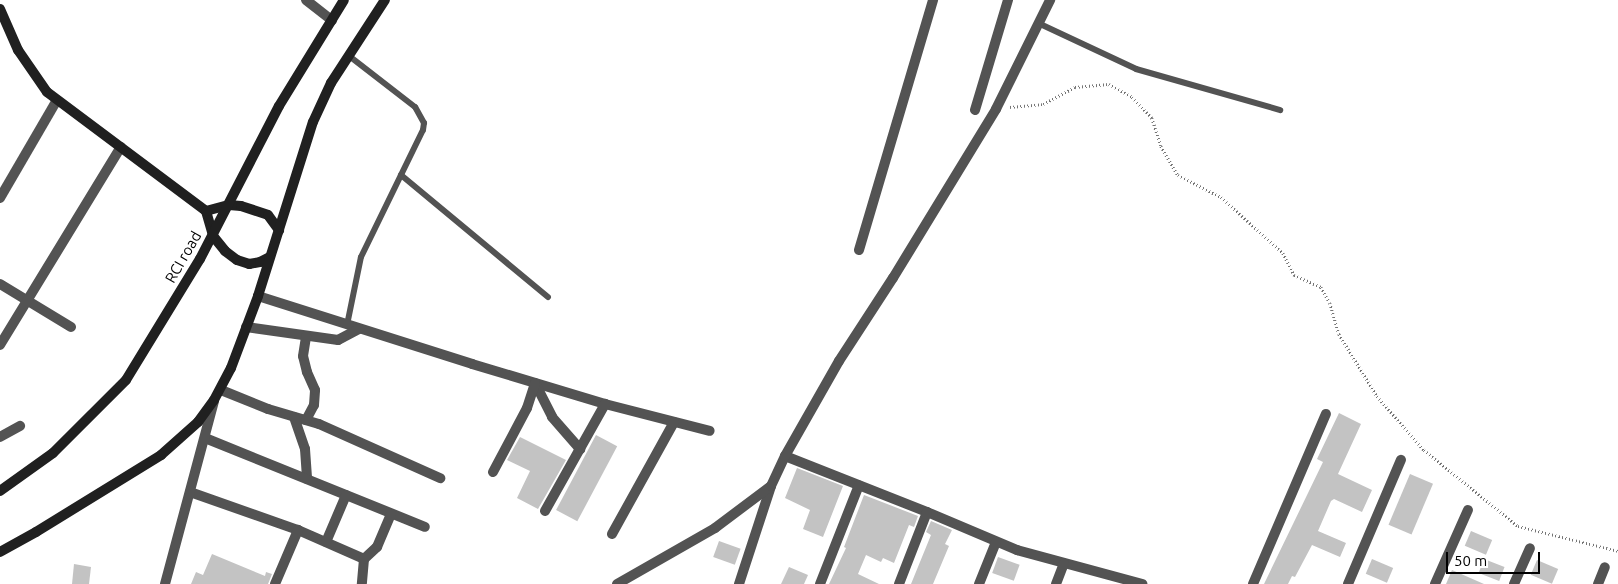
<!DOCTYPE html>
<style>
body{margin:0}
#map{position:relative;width:1618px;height:584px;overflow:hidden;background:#fff;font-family:Ubuntu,sans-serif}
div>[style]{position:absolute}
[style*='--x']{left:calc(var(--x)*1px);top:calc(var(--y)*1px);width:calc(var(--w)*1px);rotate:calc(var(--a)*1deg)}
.building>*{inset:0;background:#c3c3c3;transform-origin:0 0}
.path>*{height:2.5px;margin-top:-1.25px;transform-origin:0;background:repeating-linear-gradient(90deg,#757575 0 1px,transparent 0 3.5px)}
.service>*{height:6px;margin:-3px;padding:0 3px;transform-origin:3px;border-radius:3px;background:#535353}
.minor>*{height:10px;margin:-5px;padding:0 5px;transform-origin:5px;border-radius:5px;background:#535353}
.tertiary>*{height:10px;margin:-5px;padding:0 5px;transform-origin:5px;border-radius:5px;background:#535353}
.secondary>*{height:10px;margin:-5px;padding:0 5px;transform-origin:5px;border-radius:5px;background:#202020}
span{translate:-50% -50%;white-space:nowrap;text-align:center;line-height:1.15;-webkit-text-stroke:4.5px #fff;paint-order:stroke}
.street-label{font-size:15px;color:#000}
.scale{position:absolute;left:1446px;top:552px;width:94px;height:22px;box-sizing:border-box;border:2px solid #000;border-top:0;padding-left:6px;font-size:15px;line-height:18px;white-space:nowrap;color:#000;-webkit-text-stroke:4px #fff;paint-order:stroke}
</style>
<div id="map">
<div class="building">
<i style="clip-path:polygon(1339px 413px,1361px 424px,1338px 474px,1372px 490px,1362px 512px,1334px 499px,1331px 501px,1318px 531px,1346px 543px,1340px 557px,1312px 545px,1295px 577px,1292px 576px,1288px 584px,1264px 584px,1323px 462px,1317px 459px)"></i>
<i style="left:596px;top:435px;width:24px;height:85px;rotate:28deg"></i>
<i style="clip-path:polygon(520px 437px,566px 460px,538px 509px,517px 498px,530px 471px,507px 460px)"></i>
<i style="clip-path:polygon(797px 468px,843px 486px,823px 537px,803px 529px,810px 510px,785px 498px)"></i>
<i style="left:1410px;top:474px;width:25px;height:55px;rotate:23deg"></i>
<i style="clip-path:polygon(864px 495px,918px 516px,914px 527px,909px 525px,894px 563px,883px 558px,881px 562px,866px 555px,858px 574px,879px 584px,829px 584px,846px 548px,844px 547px)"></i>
<i style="clip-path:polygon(931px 521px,952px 530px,945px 544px,949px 546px,933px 584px,911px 584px,931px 535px,926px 532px)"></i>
<i style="left:1471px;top:531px;width:23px;height:16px;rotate:23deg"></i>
<i style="left:719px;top:541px;width:23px;height:17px;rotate:20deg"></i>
<i style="clip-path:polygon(212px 554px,265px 576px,266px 572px,272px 574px,268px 584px,191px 584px,196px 572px,203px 575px)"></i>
<i style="left:998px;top:557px;width:23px;height:17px;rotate:20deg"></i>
<i style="left:1372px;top:559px;width:23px;height:16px;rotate:23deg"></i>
<i style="left:1484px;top:559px;width:22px;height:15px;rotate:21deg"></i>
<i style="left:1537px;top:560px;width:23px;height:16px;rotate:23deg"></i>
<i style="clip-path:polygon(74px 564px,91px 567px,89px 584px,72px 584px)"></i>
<i style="clip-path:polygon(789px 567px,808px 575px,804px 584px,781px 584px)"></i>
<i style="clip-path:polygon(1452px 570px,1484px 584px,1446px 584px)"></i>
</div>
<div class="path">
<i style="--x:1010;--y:107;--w:33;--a:-5"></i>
<i style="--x:1043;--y:104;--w:36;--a:-28"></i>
<i style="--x:1075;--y:87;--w:34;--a:-5"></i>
<i style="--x:1109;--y:84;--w:26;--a:29"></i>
<i style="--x:1132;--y:97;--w:29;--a:46"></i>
<i style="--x:1152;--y:118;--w:29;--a:72"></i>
<i style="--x:1161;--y:146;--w:34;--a:60"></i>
<i style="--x:1178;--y:175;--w:48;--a:27.1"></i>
<i style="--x:1221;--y:197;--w:84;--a:42.1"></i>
<i style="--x:1283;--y:253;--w:25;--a:63"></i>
<i style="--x:1294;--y:275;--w:30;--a:24"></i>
<i style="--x:1321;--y:287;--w:18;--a:61"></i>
<i style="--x:1330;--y:303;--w:32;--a:74"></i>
<i style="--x:1339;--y:334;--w:73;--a:58.5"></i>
<i style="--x:1377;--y:396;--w:72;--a:49"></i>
<i style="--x:1424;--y:450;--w:121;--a:39"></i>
<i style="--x:1518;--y:526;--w:103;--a:14"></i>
</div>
<div class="service">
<i style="--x:1038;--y:23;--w:108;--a:25.1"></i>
<i style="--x:1136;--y:69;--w:150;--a:15.9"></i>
<i style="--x:401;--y:175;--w:191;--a:39.7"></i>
<i style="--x:347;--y:325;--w:69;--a:-78.4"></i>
<i style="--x:361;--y:257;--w:141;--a:-64"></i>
<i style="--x:423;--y:130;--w:7;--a:-82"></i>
<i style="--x:424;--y:123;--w:18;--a:-119"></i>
<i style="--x:415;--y:107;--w:83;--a:-142.3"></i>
</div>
<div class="minor">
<i style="--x:306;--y:0;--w:33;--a:38"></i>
<i style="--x:975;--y:110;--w:115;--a:-73.3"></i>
<i style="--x:0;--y:198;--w:113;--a:-59.8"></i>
<i style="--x:859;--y:250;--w:261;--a:-73.5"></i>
<i style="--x:0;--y:284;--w:83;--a:31.2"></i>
<i style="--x:258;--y:296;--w:225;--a:17.6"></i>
<i style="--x:472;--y:364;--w:139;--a:16.7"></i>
<i style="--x:605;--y:404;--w:108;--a:14.4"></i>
<i style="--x:246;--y:327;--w:93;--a:8"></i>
<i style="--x:338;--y:340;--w:24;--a:-28"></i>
<i style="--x:0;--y:345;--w:232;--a:-58.6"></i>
<i style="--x:535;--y:383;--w:38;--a:63"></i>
<i style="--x:552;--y:417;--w:43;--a:48.8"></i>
<i style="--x:221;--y:390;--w:51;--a:22"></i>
<i style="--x:268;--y:409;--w:53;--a:16.4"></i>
<i style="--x:319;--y:424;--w:133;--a:24.1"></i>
<i style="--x:294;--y:417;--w:34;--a:71"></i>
<i style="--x:305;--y:449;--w:30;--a:86"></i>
<i style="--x:306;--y:420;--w:17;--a:-62"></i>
<i style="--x:314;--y:405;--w:15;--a:-86"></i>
<i style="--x:315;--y:390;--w:20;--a:-114"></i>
<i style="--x:307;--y:372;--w:16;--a:-104"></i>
<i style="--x:303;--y:356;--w:20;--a:-81"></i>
<i style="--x:0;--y:437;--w:23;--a:-29"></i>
<i style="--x:205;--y:438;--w:237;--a:22"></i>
<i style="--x:785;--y:456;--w:153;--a:21.5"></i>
<i style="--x:927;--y:512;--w:98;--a:22.9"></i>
<i style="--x:1017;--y:550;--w:130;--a:15.2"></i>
<i style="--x:493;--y:472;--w:72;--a:-62"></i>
<i style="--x:527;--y:408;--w:26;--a:-72"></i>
<i style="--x:190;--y:492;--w:114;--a:19.4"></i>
<i style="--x:298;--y:530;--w:72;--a:23.7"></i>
<i style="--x:364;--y:559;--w:25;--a:95"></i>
<i style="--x:545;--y:511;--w:123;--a:-60.7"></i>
<i style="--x:612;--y:534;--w:128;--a:-61"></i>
<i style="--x:326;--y:542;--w:51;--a:-66.9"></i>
<i style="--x:364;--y:559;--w:18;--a:-43"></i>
<i style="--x:377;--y:547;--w:36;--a:-67"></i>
<i style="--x:275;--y:584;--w:59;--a:-66.9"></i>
<i style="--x:739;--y:584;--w:103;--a:-71.9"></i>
<i style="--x:820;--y:584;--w:106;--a:-68.5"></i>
<i style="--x:899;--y:584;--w:77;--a:-68.7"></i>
<i style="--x:979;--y:584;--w:45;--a:-68"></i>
<i style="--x:1056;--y:584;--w:22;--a:-69"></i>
<i style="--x:1253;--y:584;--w:185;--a:-66.8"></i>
<i style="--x:1348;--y:584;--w:135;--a:-66.9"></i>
<i style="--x:1435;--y:584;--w:81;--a:-66"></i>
<i style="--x:1514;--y:584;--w:39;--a:-66"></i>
<i style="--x:1598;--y:584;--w:18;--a:-68"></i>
</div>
<div class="tertiary">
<i style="--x:165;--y:584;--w:189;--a:-75"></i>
<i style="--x:617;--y:584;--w:113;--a:-29.7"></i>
<i style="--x:715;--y:528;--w:70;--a:-36.9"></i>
<i style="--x:771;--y:486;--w:33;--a:-65"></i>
<i style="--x:785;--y:456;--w:109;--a:-60.4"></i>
<i style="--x:839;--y:361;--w:99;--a:-57"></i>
<i style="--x:893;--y:278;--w:198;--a:-58.6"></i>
<i style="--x:996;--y:109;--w:122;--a:-63.6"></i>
</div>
<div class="secondary">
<i style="--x:0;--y:9;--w:45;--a:66.3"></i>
<i style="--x:18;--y:50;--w:51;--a:55.4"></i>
<i style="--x:47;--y:92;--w:199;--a:36.8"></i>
<i style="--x:206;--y:211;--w:26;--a:74"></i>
<i style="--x:213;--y:236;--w:19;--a:51"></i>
<i style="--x:225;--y:251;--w:15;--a:37"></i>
<i style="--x:237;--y:260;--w:13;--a:18"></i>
<i style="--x:249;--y:264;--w:11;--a:-10"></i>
<i style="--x:260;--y:262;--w:11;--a:-27"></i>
<i style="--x:206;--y:211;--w:24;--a:-15"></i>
<i style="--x:229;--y:205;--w:12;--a:5"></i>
<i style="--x:241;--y:206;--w:28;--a:18"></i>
<i style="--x:268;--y:215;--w:19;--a:54"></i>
<i style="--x:0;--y:491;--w:65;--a:-35.6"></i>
<i style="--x:53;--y:453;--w:103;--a:-45"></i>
<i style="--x:126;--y:380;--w:142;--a:-58.6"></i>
<i style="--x:200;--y:259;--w:172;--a:-62.7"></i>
<i style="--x:279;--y:106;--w:124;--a:-58.5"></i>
<i style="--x:0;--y:552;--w:41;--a:-29.1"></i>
<i style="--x:36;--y:532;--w:147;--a:-31.6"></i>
<i style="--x:161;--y:455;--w:50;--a:-41.7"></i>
<i style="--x:198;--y:422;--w:27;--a:-54"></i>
<i style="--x:214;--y:400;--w:36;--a:-62"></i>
<i style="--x:231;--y:368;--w:77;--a:-69.4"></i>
<i style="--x:258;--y:296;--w:182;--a:-72.5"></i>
<i style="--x:313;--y:122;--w:43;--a:-65.2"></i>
<i style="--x:331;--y:83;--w:99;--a:-57"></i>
</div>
<div class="street-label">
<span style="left:183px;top:257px;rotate:-60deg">RCI road</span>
</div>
<div class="scale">50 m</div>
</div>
